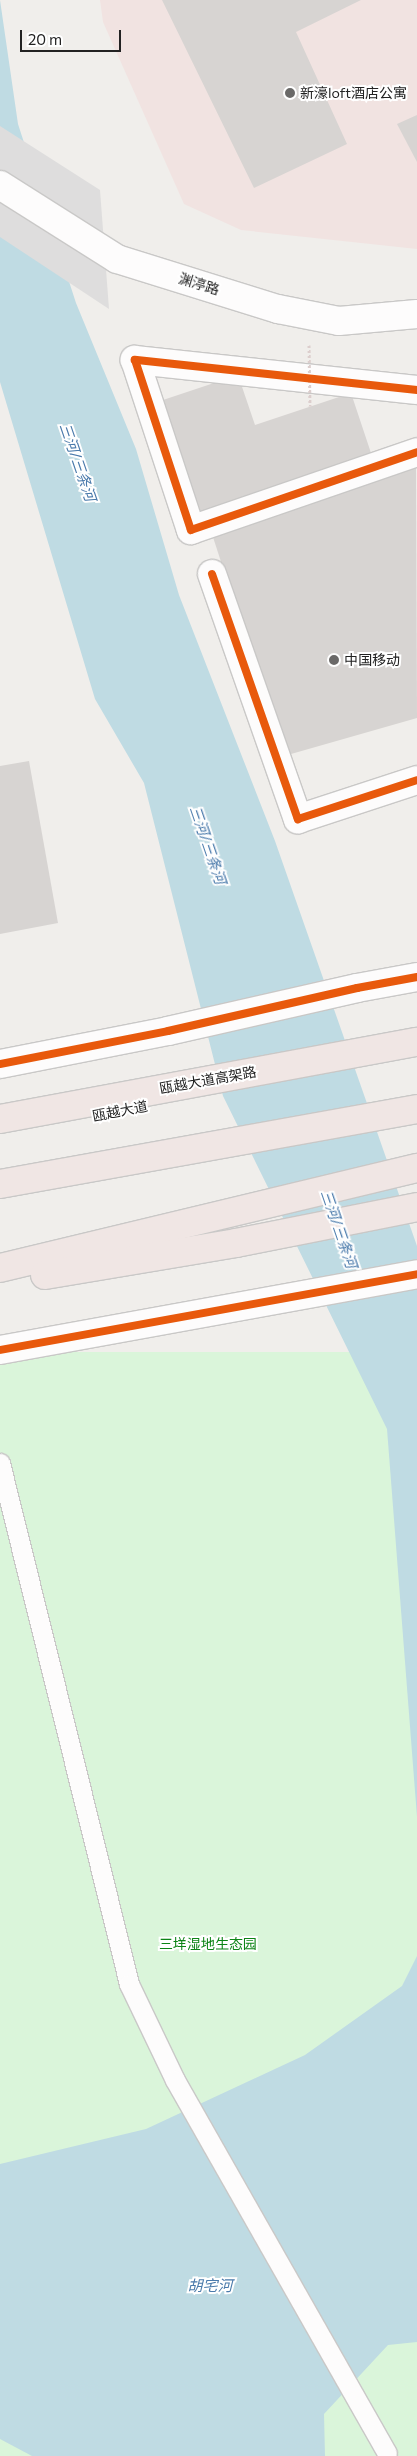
<!DOCTYPE html>
<meta charset="utf-8">
<style>
body{margin:0}
#map{position:relative;width:417px;height:2456px;overflow:hidden;background:#f0eeeb;font-family:Commissioner,"Noto Sans SC",sans-serif}
div>[style]{position:absolute}
[style*='--x']{left:calc(var(--x)*1px);top:calc(var(--y)*1px);width:calc(var(--w)*1px);rotate:calc(var(--a)*1deg)}
.commercial>*{inset:0;background:#f1e3e1}
.park>*{inset:0;background:#daf5da;transform-origin:0 0}
.water>*{inset:0;background:#bfdbe3}
.pier>*{inset:0;background:#dedddd}
.building>*{inset:0;background:#d7d4d2}
.roads{filter:drop-shadow(1px 0 #c9c8c7) drop-shadow(-1px 0 #c9c8c7) drop-shadow(0 1px #c9c8c7) drop-shadow(0 -1px #c9c8c7)}
.service>*{height:19px;margin:-9.5px;padding:0 9.5px;transform-origin:9.5px;border-radius:9.5px;background:#fdfcfc}
.minor>*{height:28px;margin:-14px;padding:0 14px;transform-origin:14px;border-radius:14px;background:#fdfcfc}
.tertiary>*{height:28px;margin:-14px;padding:0 14px;transform-origin:14px;border-radius:14px;background:#fdfcfc}
.trunk>*{height:28px;margin:-14px;padding:0 14px;transform-origin:14px;border-radius:14px;background:#f0e6e4}
.path-bridge>*{height:3px;margin-top:-1.5px;transform-origin:0;background:repeating-linear-gradient(90deg,#dccecd 0 2.5px,transparent 0 5px)}
.cycleway>*{height:8px;margin:-4px;padding:0 4px;transform-origin:4px;border-radius:4px;background:#e8590c}
.dots>*{width:14px;height:14px;translate:-50% -50%;box-sizing:border-box;border:2px solid #fff;border-radius:50%}
span{translate:-50% -50%;white-space:nowrap;text-align:center;line-height:1.15;-webkit-text-stroke:4px #fff;paint-order:stroke}
.poi-label{font-size:14px;color:#222}
.left{translate:0 -50%;text-align:left}
.street-label{font-size:14px;color:#222}
.park-label{font-size:14px;color:#0c8416}
.water-label{font-size:15px;color:#4a7aab;font-style:italic}
.scale{position:absolute;left:20px;top:30px;width:101px;height:22px;box-sizing:border-box;border:2px solid #222;border-top:0;padding-left:6px;font-size:15px;line-height:18px;white-space:nowrap;color:#222;-webkit-text-stroke:4px #fff;paint-order:stroke}
</style>
<div id="map">
<div class="commercial">
<i style="clip-path:polygon(100px 0,417px 0,417px 249px,241px 230px,184px 204px,103px 22px)"></i>
</div>
<div class="park">
<i style="left:417px;top:1352px;width:1104px;height:425px;rotate:90deg"></i>
</div>
<div class="water">
<i style="clip-path:polygon(0 0,18px 124px,76px 303px,136px 449px,179px 595px,275px 841px,417px 1246px,417px 1817px,387px 1429px,223px 1096px,144px 783px,95px 699px,0 382px)"></i>
<i style="clip-path:polygon(417px 1956px,417px 2342px,388px 2345px,324px 2414px,325px 2456px,32px 2456px,0 2439px,0 2164px,146px 2129px,305px 2055px,402px 1986px)"></i>
</div>
<div class="pier">
<i style="clip-path:polygon(0 126px,100px 190px,109px 309px,0 237px)"></i>
</div>
<div class="building">
<i style="clip-path:polygon(162px 0,361px 0,296px 32px,347px 144px,254px 188px)"></i>
<i style="clip-path:polygon(417px 115px,417px 162px,397px 124px)"></i>
<i style="clip-path:polygon(238px 375px,255px 425px,351px 393px,372px 456px,201px 513px,163px 400px)"></i>
<i style="clip-path:polygon(416px 466px,417px 718px,284px 756px,212px 534px)"></i>
<i style="clip-path:polygon(29px 761px,58px 923px,0 934px,0 766px)"></i>
</div>
<div class="roads">
<div class="service">
<i style="--x:0;--y:1463;--w:537;--a:76.09"></i>
<i style="--x:129;--y:1984;--w:106;--a:64.4"></i>
<i style="--x:175;--y:2080;--w:429;--a:60.4"></i>
</div>
<div class="minor">
<i style="--x:417;--y:390;--w:284;--a:-173.9"></i>
<i style="--x:135;--y:360;--w:179;--a:71.8"></i>
<i style="--x:191;--y:530;--w:239;--a:-19"></i>
<i style="--x:212;--y:574;--w:260;--a:70.7"></i>
<i style="--x:298;--y:819;--w:125;--a:-18.1"></i>
</div>
<div class="tertiary">
<i style="--x:0;--y:185;--w:138;--a:32.3"></i>
<i style="--x:117;--y:259;--w:169;--a:17.3"></i>
<i style="--x:278;--y:309;--w:62;--a:11.1"></i>
<i style="--x:339;--y:321;--w:78;--a:-5.1"></i>
<i style="--x:0;--y:1064;--w:171;--a:-11.1"></i>
<i style="--x:168;--y:1031;--w:194;--a:-12.8"></i>
<i style="--x:357;--y:988;--w:61;--a:-10.4"></i>
<i style="--x:0;--y:1350;--w:424;--a:-10.3"></i>
</div>
<div class="trunk">
<i style="--x:0;--y:1119;--w:424;--a:-10.5"></i>
<i style="--x:0;--y:1184;--w:424;--a:-10.2"></i>
<i style="--x:0;--y:1268;--w:429;--a:-13.5"></i>
<i style="--x:45;--y:1275;--w:194;--a:-9.5"></i>
<i style="--x:236;--y:1243;--w:185;--a:-11.2"></i>
</div>
</div>
<div class="path-bridge">
<i style="--x:309;--y:345;--w:61;--a:89.1"></i>
</div>
<div class="cycleway">
<i style="--x:417;--y:390;--w:284;--a:-173.9"></i>
<i style="--x:135;--y:360;--w:179;--a:71.8"></i>
<i style="--x:191;--y:530;--w:239;--a:-19"></i>
<i style="--x:212;--y:574;--w:260;--a:70.7"></i>
<i style="--x:298;--y:819;--w:125;--a:-18.1"></i>
<i style="--x:0;--y:1064;--w:171;--a:-11.1"></i>
<i style="--x:168;--y:1031;--w:194;--a:-12.8"></i>
<i style="--x:357;--y:988;--w:61;--a:-10.4"></i>
<i style="--x:0;--y:1350;--w:424;--a:-10.3"></i>
</div>
<div class="dots">
<i style="left:290px;top:93px;background:#6a6968"></i>
<i style="left:334px;top:660px;background:#6a6968"></i>
</div>
<div class="poi-label">
<span class="left" style="left:300px;top:93px">新濠loft酒店公寓</span>
<span class="left" style="left:344px;top:660px">中国移动</span>
</div>
<div class="street-label">
<span style="left:199px;top:284px;rotate:17deg">渊渟路</span>
<span style="left:208px;top:1080px;rotate:-10deg">瓯越大道高架路</span>
<span style="left:120px;top:1111px;rotate:-11deg">瓯越大道</span>
</div>
<div class="park-label">
<span style="left:208px;top:1944px">三垟湿地生态园</span>
</div>
<div class="water-label">
<span style="left:78px;top:462px;rotate:71deg">三河/三条河</span>
<span style="left:208px;top:845px;rotate:71deg">三河/三条河</span>
<span style="left:339px;top:1229px;rotate:71deg">三河/三条河</span>
<span style="left:210px;top:2286px">胡宅河</span>
</div>
<div class="scale">20 m</div>
</div>
